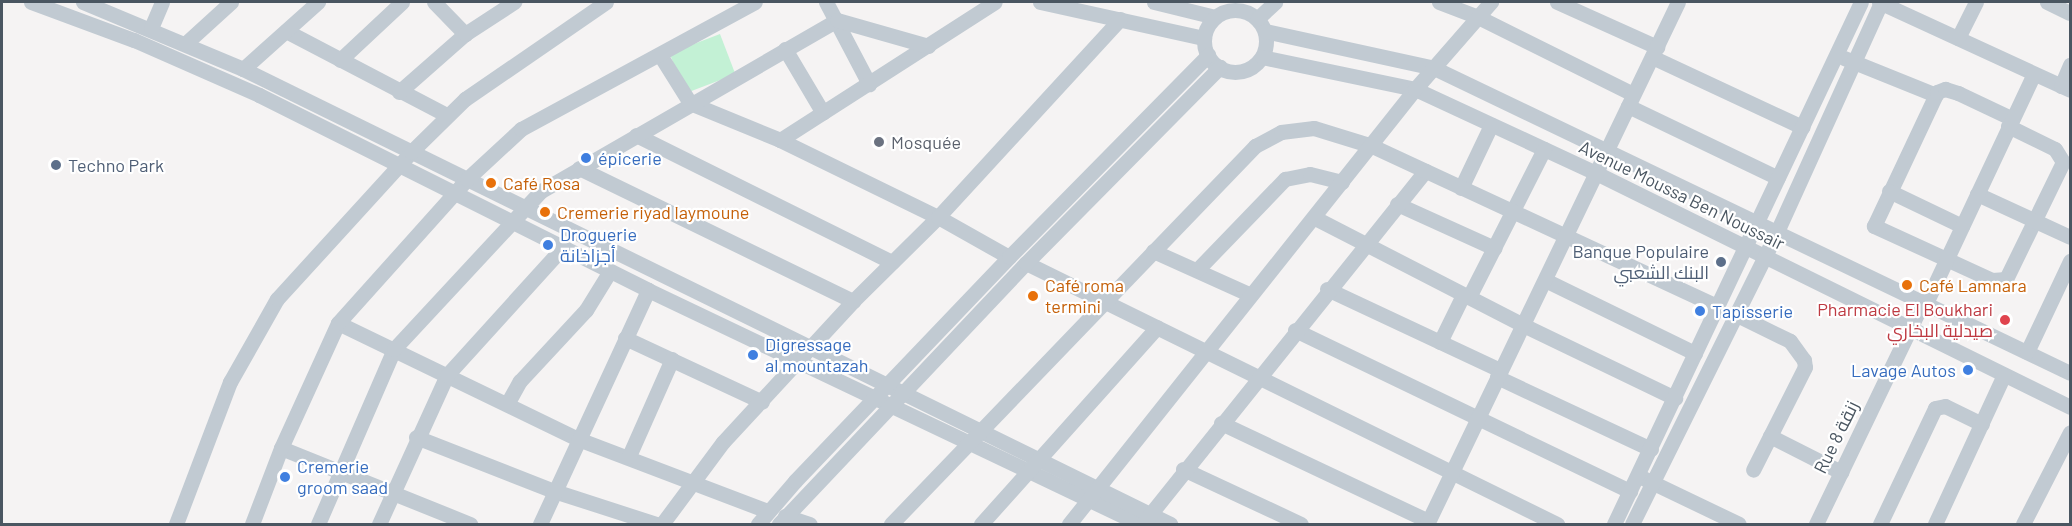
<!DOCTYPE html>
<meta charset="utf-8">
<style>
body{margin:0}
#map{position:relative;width:2072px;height:526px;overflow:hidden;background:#f5f3f3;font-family:Barlow,Cairo,sans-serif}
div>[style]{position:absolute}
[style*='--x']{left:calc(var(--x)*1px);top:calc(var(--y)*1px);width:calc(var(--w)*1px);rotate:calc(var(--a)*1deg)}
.green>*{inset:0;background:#c3f1d5;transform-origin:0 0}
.minor>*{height:15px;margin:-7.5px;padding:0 7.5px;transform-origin:7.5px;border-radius:7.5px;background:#c1cad2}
.minor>.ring{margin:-7.5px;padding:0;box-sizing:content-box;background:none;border:15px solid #c1cad2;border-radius:50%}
.dots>*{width:16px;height:16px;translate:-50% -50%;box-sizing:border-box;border:3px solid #fff;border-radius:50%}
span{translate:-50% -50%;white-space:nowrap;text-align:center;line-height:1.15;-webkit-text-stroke:4.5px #fff;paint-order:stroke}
.worship-label{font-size:18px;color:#5b616d}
.left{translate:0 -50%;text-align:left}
.shop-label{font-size:18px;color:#366cbe}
.right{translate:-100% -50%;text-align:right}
.service-label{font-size:18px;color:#4e5e75}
.food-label{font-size:18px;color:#c56008}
.street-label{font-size:18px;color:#4a5661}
.health-label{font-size:18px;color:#be3a42}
.frame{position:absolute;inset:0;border:3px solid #4a5661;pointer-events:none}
</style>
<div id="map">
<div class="green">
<i style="left:720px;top:34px;width:43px;height:54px;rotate:69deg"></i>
</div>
<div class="minor">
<i style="--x:31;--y:2;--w:110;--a:20.3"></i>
<i style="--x:134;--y:40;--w:137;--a:23.7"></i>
<i style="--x:259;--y:95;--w:435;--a:26.6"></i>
<i style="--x:648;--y:290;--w:545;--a:25.44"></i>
<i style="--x:83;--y:2;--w:173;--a:22.7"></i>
<i style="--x:243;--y:69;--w:1033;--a:26.14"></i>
<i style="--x:434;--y:2;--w:45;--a:45.9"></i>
<i style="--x:826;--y:2;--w:93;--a:62.3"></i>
<i style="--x:1040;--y:2;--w:168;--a:12.4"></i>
<i style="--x:1154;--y:2;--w:63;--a:13.8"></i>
<i style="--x:1439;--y:2;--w:42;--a:21"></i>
<i style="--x:1478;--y:17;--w:173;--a:26.4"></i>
<i style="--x:1557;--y:2;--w:110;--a:24.2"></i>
<i style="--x:1879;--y:2;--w:210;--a:24.7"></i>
<i style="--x:2047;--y:2;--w:25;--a:26"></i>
<i class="ring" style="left:1204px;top:10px;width:47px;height:47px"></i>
<i style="--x:1257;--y:19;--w:25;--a:-43"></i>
<i style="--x:151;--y:28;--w:28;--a:-67"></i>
<i style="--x:286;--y:31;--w:182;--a:27.6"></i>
<i style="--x:1265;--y:31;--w:173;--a:12.3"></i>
<i style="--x:1434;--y:68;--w:705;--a:25.62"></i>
<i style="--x:1958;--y:38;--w:40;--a:-63.4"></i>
<i style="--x:186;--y:43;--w:61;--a:-42.3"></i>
<i style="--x:785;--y:49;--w:74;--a:59.3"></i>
<i style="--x:660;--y:55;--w:57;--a:58"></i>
<i style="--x:690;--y:103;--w:97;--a:22.3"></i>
<i style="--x:780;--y:140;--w:176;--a:26"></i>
<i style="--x:938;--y:217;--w:81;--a:29.4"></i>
<i style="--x:1262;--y:57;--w:156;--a:11.8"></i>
<i style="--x:1415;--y:89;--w:200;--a:24.9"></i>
<i style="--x:1596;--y:173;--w:529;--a:26.27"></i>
<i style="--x:1652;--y:57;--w:166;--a:25"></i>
<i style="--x:1844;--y:58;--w:99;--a:21.9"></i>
<i style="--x:340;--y:60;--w:85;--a:-43.1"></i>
<i style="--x:243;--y:69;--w:101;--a:-41.8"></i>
<i style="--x:2061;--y:86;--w:23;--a:-67"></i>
<i style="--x:399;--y:92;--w:88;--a:-41.3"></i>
<i style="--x:465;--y:34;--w:59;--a:-33.1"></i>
<i style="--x:1628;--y:106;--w:166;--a:25.6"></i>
<i style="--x:2008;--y:126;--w:52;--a:26.1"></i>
<i style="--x:2055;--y:149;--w:15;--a:58"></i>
<i style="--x:2063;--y:162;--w:130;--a:116"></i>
<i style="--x:2006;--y:279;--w:14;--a:176"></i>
<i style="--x:1992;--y:280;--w:130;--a:-155.4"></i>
<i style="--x:1874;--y:226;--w:148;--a:-64.8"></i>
<i style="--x:1937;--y:92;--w:9;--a:-21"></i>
<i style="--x:1945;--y:89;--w:14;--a:17"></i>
<i style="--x:1958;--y:93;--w:59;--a:25.3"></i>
<i style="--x:636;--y:135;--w:286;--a:26.4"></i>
<i style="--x:780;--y:140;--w:255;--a:-32.7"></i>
<i style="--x:579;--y:168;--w:305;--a:25.9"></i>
<i style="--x:1461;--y:188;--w:70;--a:-64.5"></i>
<i style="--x:1889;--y:191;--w:81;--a:25.6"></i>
<i style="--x:1977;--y:194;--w:102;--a:24.8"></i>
<i style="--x:1397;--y:204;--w:107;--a:24.4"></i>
<i style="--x:1315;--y:218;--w:234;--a:27.2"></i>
<i style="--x:1523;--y:325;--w:169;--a:25.7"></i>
<i style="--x:1153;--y:251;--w:107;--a:24.2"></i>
<i style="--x:1026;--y:263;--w:592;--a:26.18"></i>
<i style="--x:1197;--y:270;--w:127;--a:-46"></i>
<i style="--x:1285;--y:179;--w:25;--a:-11"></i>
<i style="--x:1310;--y:174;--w:33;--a:14"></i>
<i style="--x:1545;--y:280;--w:167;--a:26"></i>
<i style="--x:1327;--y:289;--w:191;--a:25.1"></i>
<i style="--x:1469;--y:297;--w:166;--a:-63.1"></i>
<i style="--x:1926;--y:303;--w:253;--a:-64.8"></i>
<i style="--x:1735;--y:314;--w:61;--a:26.1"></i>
<i style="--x:1790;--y:341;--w:24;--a:54"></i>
<i style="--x:1804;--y:360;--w:7;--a:82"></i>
<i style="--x:1805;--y:367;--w:115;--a:116.8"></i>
<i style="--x:338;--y:323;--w:267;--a:25.8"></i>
<i style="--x:578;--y:439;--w:203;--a:20.8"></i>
<i style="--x:1295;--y:330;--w:372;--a:25.7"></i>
<i style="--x:625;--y:338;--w:151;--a:25"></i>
<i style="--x:1440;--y:342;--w:52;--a:-63.9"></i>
<i style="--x:2027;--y:352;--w:101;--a:-64.7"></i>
<i style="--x:1497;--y:377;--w:170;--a:25.1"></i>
<i style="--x:507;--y:404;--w:26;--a:-61"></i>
<i style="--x:520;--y:381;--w:97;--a:-47.1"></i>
<i style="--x:586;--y:310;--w:46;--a:-58.4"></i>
<i style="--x:1221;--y:423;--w:229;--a:25.3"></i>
<i style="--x:1770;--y:436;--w:80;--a:26.9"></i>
<i style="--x:416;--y:437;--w:148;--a:21.4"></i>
<i style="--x:554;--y:491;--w:107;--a:17.9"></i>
<i style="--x:281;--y:448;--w:204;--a:21.9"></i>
<i style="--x:629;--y:456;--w:106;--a:-66.1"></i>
<i style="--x:1183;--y:469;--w:130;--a:25"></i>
<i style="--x:1643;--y:478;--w:106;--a:25.6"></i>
<i style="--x:785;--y:516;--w:26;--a:18"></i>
<i style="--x:1144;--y:522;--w:450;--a:-51.3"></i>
<i style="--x:176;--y:524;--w:152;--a:-69.2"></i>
<i style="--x:230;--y:382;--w:95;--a:-60.5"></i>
<i style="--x:277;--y:299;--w:199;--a:-47.6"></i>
<i style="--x:411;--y:152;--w:76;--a:-44.5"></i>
<i style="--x:465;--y:99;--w:171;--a:-34.5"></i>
<i style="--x:252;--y:524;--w:81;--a:-69.1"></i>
<i style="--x:281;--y:448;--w:137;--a:-65.5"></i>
<i style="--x:338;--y:323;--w:193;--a:-48.1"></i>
<i style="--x:467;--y:179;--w:74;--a:-42.8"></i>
<i style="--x:521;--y:129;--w:266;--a:-28.5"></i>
<i style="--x:318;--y:524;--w:191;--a:-66.5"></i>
<i style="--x:394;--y:349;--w:216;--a:-47.1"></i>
<i style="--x:541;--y:191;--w:342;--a:-30"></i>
<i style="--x:837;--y:20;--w:95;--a:15.9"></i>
<i style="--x:379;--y:524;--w:164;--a:-65.5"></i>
<i style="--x:447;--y:375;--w:173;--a:-47.8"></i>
<i style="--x:540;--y:524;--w:258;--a:-65.2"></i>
<i style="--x:662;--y:524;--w:102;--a:-53.4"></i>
<i style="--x:723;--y:442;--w:192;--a:-47.3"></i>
<i style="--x:853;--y:301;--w:120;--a:-44.7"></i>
<i style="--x:938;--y:217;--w:269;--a:-47.4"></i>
<i style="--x:758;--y:524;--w:57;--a:-49.3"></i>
<i style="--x:795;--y:481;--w:310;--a:-46.3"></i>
<i style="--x:1009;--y:257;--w:284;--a:-45.4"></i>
<i style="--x:779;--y:524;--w:359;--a:-46.6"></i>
<i style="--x:1026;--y:263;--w:276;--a:-45.3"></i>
<i style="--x:891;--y:524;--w:525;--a:-46.08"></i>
<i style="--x:1255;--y:146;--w:30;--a:-28"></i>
<i style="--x:1281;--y:132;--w:33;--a:-7"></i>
<i style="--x:1314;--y:128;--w:61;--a:17.2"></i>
<i style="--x:1372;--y:146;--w:379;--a:24.9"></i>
<i style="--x:981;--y:524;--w:264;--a:-48.2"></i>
<i style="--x:1069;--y:524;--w:556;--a:-51.5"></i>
<i style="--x:1415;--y:89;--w:116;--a:-48.9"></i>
<i style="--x:1427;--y:524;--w:579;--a:-64.32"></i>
<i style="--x:1614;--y:524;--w:577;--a:-64.68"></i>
<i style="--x:1632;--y:524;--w:324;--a:-63.6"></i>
<i style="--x:1776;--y:234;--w:255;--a:-65.6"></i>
<i style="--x:1816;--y:524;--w:246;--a:-64.3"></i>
<i style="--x:1880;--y:524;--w:128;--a:-64.6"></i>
<i style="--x:1935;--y:408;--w:10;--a:-11"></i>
<i style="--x:1945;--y:406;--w:41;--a:25.9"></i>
<i style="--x:1935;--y:524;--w:164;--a:-65.2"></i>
<i style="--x:2023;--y:524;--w:103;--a:-62.9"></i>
</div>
<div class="dots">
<i style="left:879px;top:142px;background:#6b7280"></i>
<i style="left:586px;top:158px;background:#3f7fe0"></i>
<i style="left:56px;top:165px;background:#5c6f8a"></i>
<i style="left:491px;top:183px;background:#e8710a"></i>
<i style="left:545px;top:212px;background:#e8710a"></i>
<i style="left:548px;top:245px;background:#3f7fe0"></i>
<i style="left:1721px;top:262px;background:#5c6f8a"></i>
<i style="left:1907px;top:285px;background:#e8710a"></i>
<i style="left:1033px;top:296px;background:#e8710a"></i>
<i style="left:1700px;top:311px;background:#3f7fe0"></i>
<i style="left:2005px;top:320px;background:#e0444e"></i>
<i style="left:753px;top:355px;background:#3f7fe0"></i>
<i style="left:1968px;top:370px;background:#3f7fe0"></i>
<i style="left:285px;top:477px;background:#3f7fe0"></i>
</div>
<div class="worship-label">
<span class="left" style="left:891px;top:142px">Mosquée</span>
</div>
<div class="shop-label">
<span class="left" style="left:598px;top:158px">épicerie</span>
<span class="left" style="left:560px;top:245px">Droguerie<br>أجزاخانة</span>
<span class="left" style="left:1712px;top:311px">Tapisserie</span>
<span class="left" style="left:765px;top:355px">Digressage<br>al mountazah</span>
<span class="right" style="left:1956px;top:370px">Lavage Autos</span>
<span class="left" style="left:297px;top:477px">Cremerie<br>groom saad</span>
</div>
<div class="service-label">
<span class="left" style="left:68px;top:165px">Techno Park</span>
<span class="right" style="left:1709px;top:262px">Banque Populaire<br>البنك الشعبي</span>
</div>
<div class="food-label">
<span class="left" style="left:503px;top:183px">Café Rosa</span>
<span class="left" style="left:557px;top:212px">Cremerie riyad laymoune</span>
<span class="left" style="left:1919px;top:285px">Café Lamnara</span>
<span class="left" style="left:1045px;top:296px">Café roma<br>termini</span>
</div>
<div class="street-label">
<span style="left:1682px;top:195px;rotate:26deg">Avenue Moussa Ben Noussair</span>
<span style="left:1836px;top:437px;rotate:-64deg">Rue 8 زنقة</span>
</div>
<div class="health-label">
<span class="right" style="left:1993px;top:320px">Pharmacie El Boukhari<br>صيدلية البخاري</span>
</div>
<div class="frame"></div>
</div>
